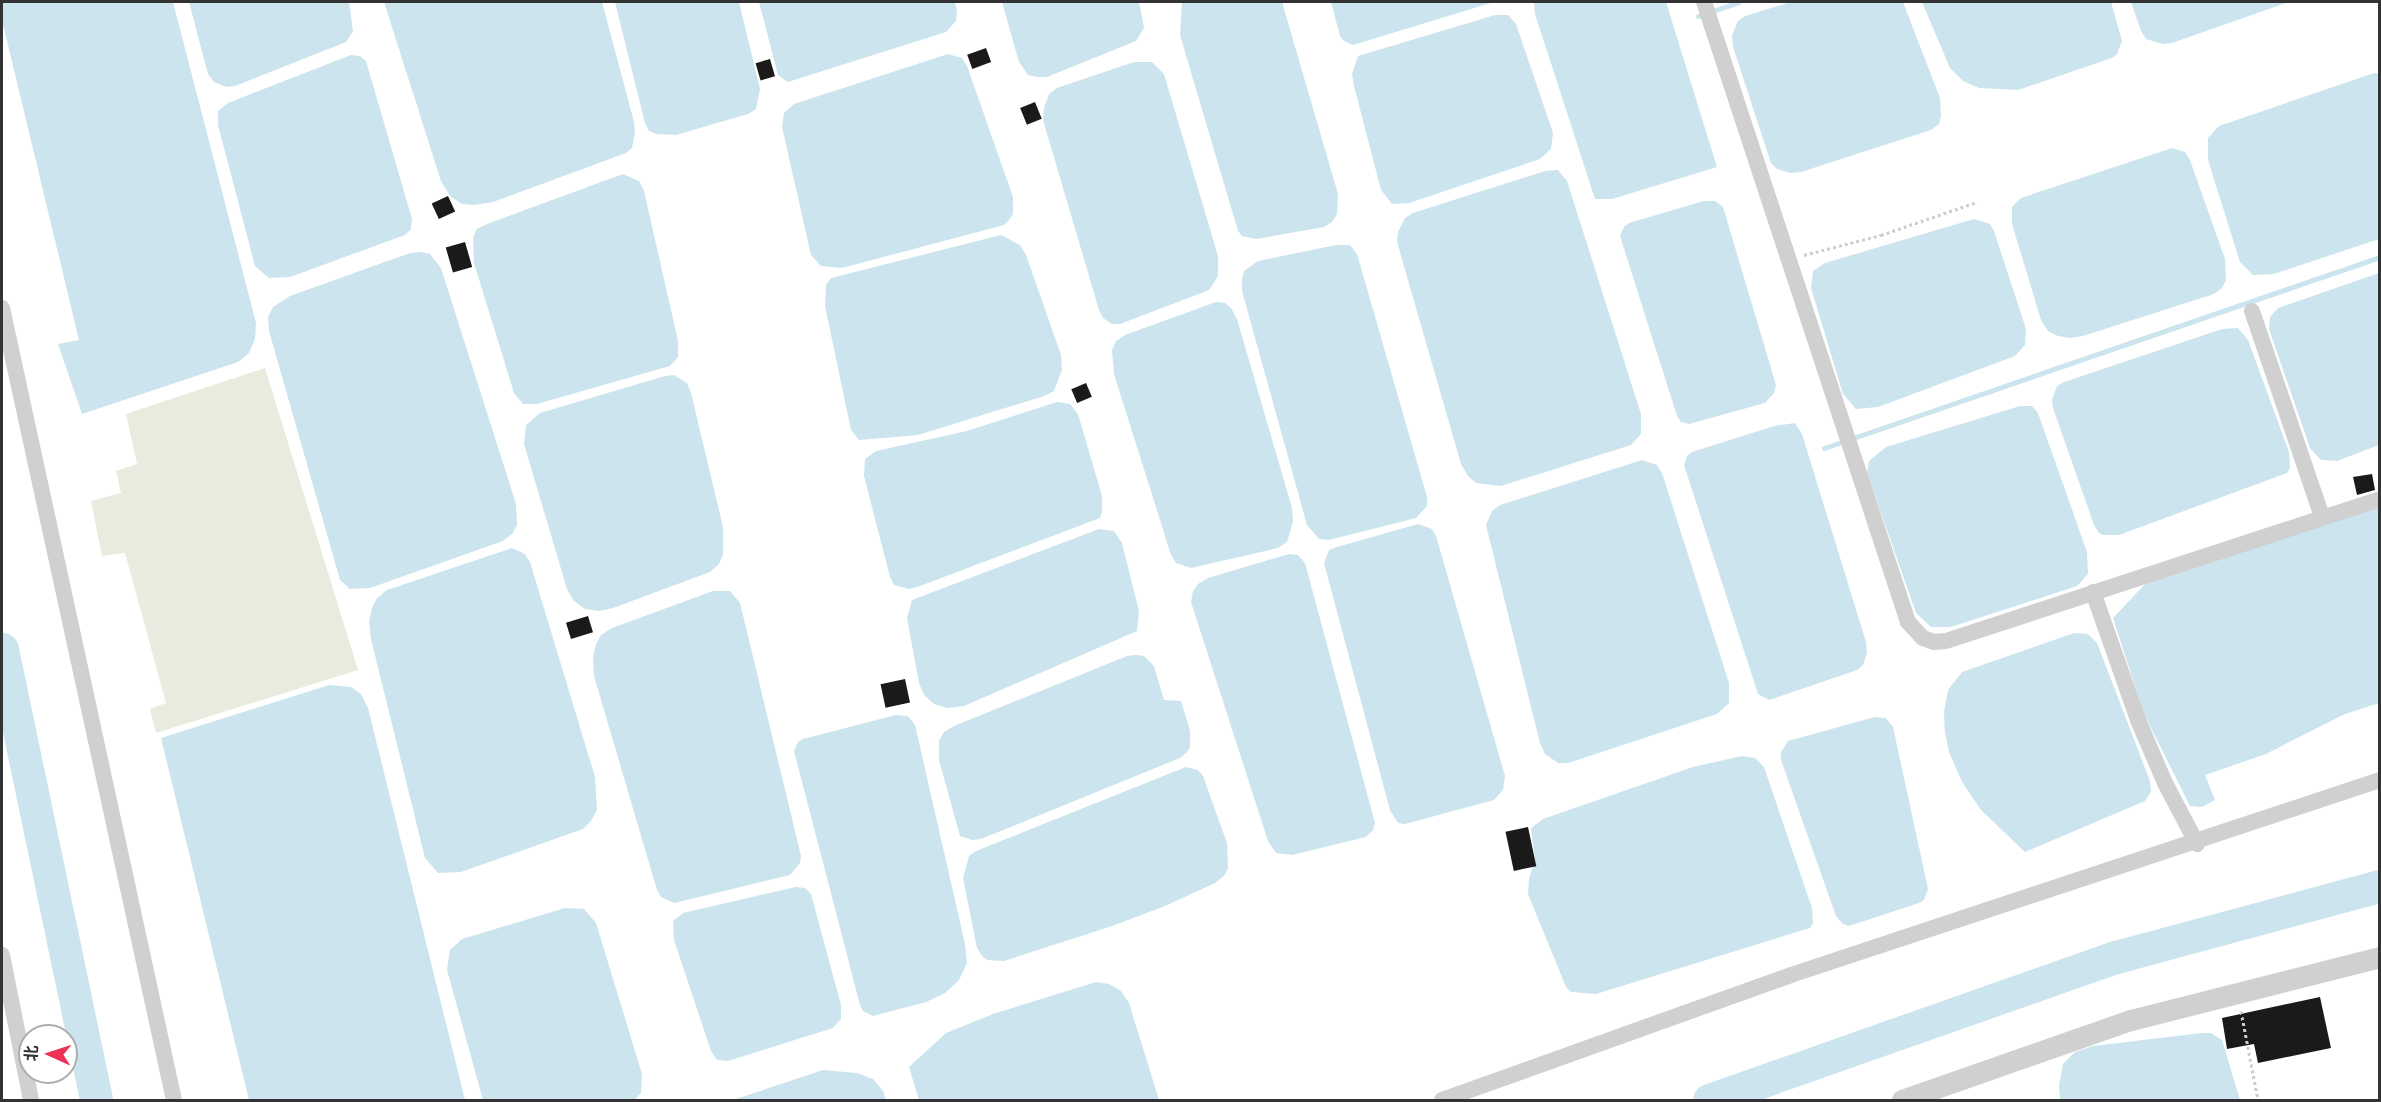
<!DOCTYPE html>
<meta charset="utf-8">
<style>
body{margin:0}
#map{position:relative;width:2381px;height:1102px;overflow:hidden;background:#fff;font-family:"Fira Sans","Noto Sans SC",sans-serif}
div>[style]{position:absolute}
[style*='--x']{left:calc(var(--x)*1px);top:calc(var(--y)*1px);width:calc(var(--w)*1px);rotate:calc(var(--a)*1deg)}
.green>*{inset:0;background:#e8ecde}
.water>*{inset:0;background:#cbe4ed}
.stream>*{height:5px;margin:-2.5px;padding:0 2.5px;transform-origin:2.5px;border-radius:2.5px;background:#cbe4ed}
.river>*{height:33px;margin:-16.5px;padding:0 16.5px;transform-origin:16.5px;border-radius:16.5px;background:#cbe4ed}
.building>*{inset:0;background:#1a1a1a;transform-origin:0 0}
.path>*{height:3px;margin-top:-1.5px;transform-origin:0;background:repeating-linear-gradient(90deg,#cdcdcd 0 3px,transparent 0 6px)}
.minor>*{height:16px;margin:-8px;padding:0 8px;transform-origin:8px;border-radius:8px;background:#d0d0d0}
.tertiary>*{height:21px;margin:-10.5px;padding:0 10.5px;transform-origin:10.5px;border-radius:10.5px;background:#d0d0d0}
span{translate:-50% -50%;white-space:nowrap;text-align:center;line-height:1.15;-webkit-text-stroke:6px #fff;paint-order:stroke}
.frame{position:absolute;inset:0;border:3px solid #333;pointer-events:none}
.north{position:absolute;left:18px;top:1024px;width:60px;height:60px;box-sizing:border-box;background:#fff;border:2px solid #adadad;border-radius:50%;rotate:273deg;font-size:16px;font-weight:700;line-height:24px;text-align:center;color:#333}
.north::after{content:'';display:block;margin:auto;width:21px;height:27px;background:#ec3257;clip-path:polygon(50% 0,100% 100%,50% 72%,0 100%)}
</style>
<div id="map">
<div class="green">
<i style="clip-path:polygon(265px 368px,358px 670px,156px 733px,150px 709px,166px 703px,125px 553px,102px 556px,91px 501px,121px 493px,116px 471px,137px 464px,126px 414px)"></i>
</div>
<div class="water">
<i style="clip-path:polygon(2px 2px,173px 2px,256px 323px,255px 339px,249px 353px,238px 362px,82px 414px,58px 344px,79px 340px,2px 20px)"></i>
<i style="clip-path:polygon(189px 2px,349px 2px,353px 31px,346px 42px,235px 86px,226px 87px,214px 82px,208px 74px)"></i>
<i style="clip-path:polygon(384px 2px,602px 2px,634px 122px,635px 133px,632px 148px,626px 153px,493px 202px,475px 205px,462px 204px,450px 196px,441px 181px)"></i>
<i style="clip-path:polygon(615px 2px,739px 2px,760px 89px,756px 109px,748px 114px,676px 135px,656px 134px,649px 131px,645px 123px)"></i>
<i style="clip-path:polygon(759px 2px,955px 2px,957px 11px,956px 21px,946px 32px,788px 82px,778px 75px)"></i>
<i style="clip-path:polygon(1002px 2px,1139px 2px,1144px 28px,1136px 41px,1047px 77px,1037px 77px,1028px 75px,1019px 62px)"></i>
<i style="clip-path:polygon(1182px 2px,1282px 2px,1338px 194px,1337px 214px,1332px 222px,1324px 227px,1256px 239px,1242px 236px,1238px 231px,1180px 35px)"></i>
<i style="clip-path:polygon(1331px 2px,1494px 2px,1353px 45px,1344px 41px,1340px 36px)"></i>
<i style="clip-path:polygon(1534px 2px,1666px 2px,1717px 167px,1612px 199px,1595px 199px,1535px 14px)"></i>
<i style="clip-path:polygon(1791px 2px,1903px 2px,1940px 98px,1941px 116px,1939px 124px,1931px 130px,1801px 172px,1790px 173px,1777px 169px,1771px 163px,1733px 47px,1732px 35px,1738px 21px,1745px 16px)"></i>
<i style="clip-path:polygon(1922px 2px,2111px 2px,2122px 41px,2117px 54px,2112px 58px,2018px 90px,1979px 88px,1963px 81px,1950px 68px)"></i>
<i style="clip-path:polygon(2131px 2px,2289px 2px,2172px 43px,2163px 44px,2146px 39px,2141px 31px)"></i>
<i style="clip-path:polygon(1495px 15px,1508px 15px,1516px 24px,1553px 133px,1551px 149px,1540px 159px,1409px 203px,1392px 204px,1381px 190px,1354px 86px,1352px 74px,1358px 56px)"></i>
<i style="clip-path:polygon(948px 54px,962px 58px,967px 66px,1013px 197px,1013px 214px,1009px 220px,1004px 225px,842px 268px,821px 266px,811px 255px,782px 127px,784px 113px,794px 104px)"></i>
<i style="clip-path:polygon(351px 55px,360px 56px,366px 61px,412px 219px,411px 229px,405px 235px,290px 277px,269px 278px,255px 266px,218px 125px,218px 111px,228px 103px)"></i>
<i style="clip-path:polygon(1134px 62px,1152px 62px,1164px 74px,1218px 256px,1218px 276px,1209px 290px,1120px 324px,1112px 324px,1103px 318px,1099px 310px,1043px 120px,1044px 108px,1049px 94px,1057px 88px)"></i>
<i style="clip-path:polygon(2374px 73px,2380px 74px,2379px 239px,2274px 274px,2253px 275px,2240px 262px,2208px 160px,2208px 138px,2219px 126px)"></i>
<i style="clip-path:polygon(2172px 148px,2185px 152px,2190px 160px,2225px 259px,2226px 280px,2222px 288px,2214px 294px,2083px 336px,2070px 338px,2058px 336px,2048px 331px,2041px 320px,2012px 224px,2012px 207px,2021px 198px)"></i>
<i style="clip-path:polygon(1558px 170px,1567px 181px,1641px 414px,1641px 434px,1631px 445px,1501px 486px,1476px 483px,1468px 476px,1461px 464px,1397px 242px,1398px 232px,1405px 218px,1413px 213px,1545px 171px)"></i>
<i style="clip-path:polygon(623px 174px,639px 181px,644px 191px,678px 341px,678px 357px,670px 366px,537px 404px,523px 404px,514px 393px,474px 263px,473px 237px,477px 229px,487px 224px)"></i>
<i style="clip-path:polygon(1704px 201px,1715px 201px,1723px 207px,1776px 385px,1774px 393px,1765px 403px,1689px 424px,1681px 422px,1677px 416px,1620px 236px,1624px 227px,1629px 223px)"></i>
<i style="clip-path:polygon(1974px 219px,1990px 224px,1994px 231px,2026px 329px,2025px 345px,2015px 356px,1878px 407px,1856px 409px,1843px 394px,1811px 288px,1813px 271px,1825px 263px)"></i>
<i style="clip-path:polygon(1001px 235px,1020px 245px,1026px 255px,1061px 355px,1062px 370px,1054px 391px,1044px 396px,918px 435px,859px 440px,851px 430px,825px 306px,826px 285px,831px 278px)"></i>
<i style="clip-path:polygon(1336px 245px,1350px 245px,1357px 254px,1427px 497px,1427px 506px,1416px 518px,1329px 540px,1319px 539px,1307px 525px,1242px 291px,1242px 279px,1244px 271px,1258px 261px)"></i>
<i style="clip-path:polygon(421px 252px,430px 254px,441px 268px,516px 504px,517px 525px,512px 534px,503px 541px,370px 588px,350px 589px,340px 580px,269px 331px,268px 317px,273px 307px,290px 296px,410px 253px)"></i>
<i style="clip-path:polygon(2379px 273px,2379px 445px,2337px 461px,2321px 460px,2310px 448px,2269px 329px,2270px 317px,2278px 308px)"></i>
<i style="clip-path:polygon(1216px 302px,1225px 303px,1231px 308px,1237px 319px,1292px 508px,1293px 522px,1287px 542px,1278px 548px,1191px 568px,1176px 563px,1171px 555px,1114px 374px,1112px 350px,1116px 341px,1125px 335px)"></i>
<i style="clip-path:polygon(2238px 328px,2248px 340px,2289px 452px,2290px 468px,2287px 473px,2119px 535px,2103px 535px,2099px 533px,2094px 525px,2053px 408px,2052px 400px,2057px 386px,2064px 382px,2222px 329px)"></i>
<i style="clip-path:polygon(674px 375px,687px 383px,691px 393px,723px 527px,723px 555px,719px 564px,710px 572px,613px 608px,599px 611px,585px 609px,574px 601px,567px 589px,524px 444px,526px 425px,540px 413px,665px 376px)"></i>
<i style="clip-path:polygon(1057px 402px,1070px 404px,1078px 414px,1102px 496px,1102px 512px,1100px 518px,920px 586px,909px 589px,894px 585px,890px 577px,864px 476px,865px 459px,876px 451px,967px 431px)"></i>
<i style="clip-path:polygon(2020px 406px,2032px 406px,2038px 413px,2087px 552px,2088px 574px,2077px 586px,1951px 627px,1931px 627px,1916px 613px,1867px 473px,1869px 461px,1886px 447px)"></i>
<i style="clip-path:polygon(1795px 423px,1802px 434px,1866px 642px,1867px 653px,1863px 665px,1857px 670px,1769px 700px,1758px 694px,1684px 465px,1687px 456px,1692px 452px,1774px 426px)"></i>
<i style="clip-path:polygon(1642px 460px,1657px 465px,1662px 473px,1729px 683px,1729px 703px,1717px 714px,1568px 763px,1558px 763px,1545px 754px,1540px 743px,1486px 525px,1492px 511px,1500px 505px)"></i>
<i style="clip-path:polygon(2379px 505px,2379px 703px,2345px 714px,2266px 754px,2205px 775px,2215px 800px,2202px 807px,2190px 806px,2144px 714px,2113px 618px,2146px 583px)"></i>
<i style="clip-path:polygon(1418px 524px,1432px 529px,1436px 536px,1505px 776px,1503px 790px,1494px 800px,1405px 824px,1398px 823px,1390px 810px,1324px 563px,1329px 550px,1337px 547px)"></i>
<i style="clip-path:polygon(1099px 529px,1114px 531px,1122px 543px,1139px 611px,1137px 631px,964px 706px,947px 708px,934px 704px,924px 695px,919px 683px,907px 618px,912px 600px)"></i>
<i style="clip-path:polygon(512px 548px,525px 554px,530px 562px,595px 777px,597px 810px,591px 821px,583px 829px,461px 872px,438px 873px,425px 858px,371px 639px,369px 622px,372px 608px,377px 598px,387px 590px)"></i>
<i style="clip-path:polygon(1289px 554px,1298px 555px,1305px 563px,1375px 823px,1373px 830px,1366px 837px,1292px 855px,1276px 853px,1268px 841px,1191px 602px,1193px 591px,1198px 584px,1208px 578px)"></i>
<i style="clip-path:polygon(713px 591px,730px 591px,740px 603px,801px 856px,800px 863px,790px 875px,674px 903px,661px 897px,657px 890px,594px 676px,593px 657px,596px 644px,601px 635px,612px 628px)"></i>
<i style="clip-path:polygon(2074px 633px,2088px 634px,2097px 643px,2150px 781px,2151px 792px,2145px 801px,2025px 852px,1981px 810px,1962px 782px,1949px 752px,1945px 733px,1944px 712px,1948px 690px,1962px 672px)"></i>
<i style="clip-path:polygon(1136px 655px,1144px 656px,1154px 666px,1164px 700px,1181px 701px,1190px 731px,1190px 748px,1186px 753px,1180px 758px,981px 839px,972px 840px,960px 836px,939px 760px,939px 741px,944px 732px,954px 726px,1127px 656px)"></i>
<i style="clip-path:polygon(329px 685px,351px 687px,361px 694px,368px 708px,465px 1100px,249px 1100px,161px 738px)"></i>
<i style="clip-path:polygon(896px 715px,908px 716px,915px 725px,965px 944px,967px 963px,959px 980px,945px 993px,926px 1002px,873px 1016px,863px 1011px,860px 1005px,794px 751px,798px 742px,803px 739px)"></i>
<i style="clip-path:polygon(1875px 717px,1886px 718px,1893px 727px,1928px 889px,1924px 900px,1919px 903px,1849px 926px,1843px 924px,1836px 916px,1781px 760px,1781px 752px,1788px 741px)"></i>
<i style="clip-path:polygon(1742px 756px,1755px 758px,1764px 767px,1812px 908px,1813px 923px,1810px 928px,1596px 994px,1571px 992px,1566px 987px,1528px 894px,1529px 878px,1535px 860px,1531px 828px,1543px 819px,1693px 767px)"></i>
<i style="clip-path:polygon(1186px 767px,1198px 770px,1203px 776px,1227px 843px,1228px 868px,1224px 876px,1215px 883px,1165px 906px,1112px 926px,1004px 961px,987px 960px,982px 956px,977px 948px,963px 878px,969px 856px,976px 851px)"></i>
<i style="clip-path:polygon(796px 887px,805px 888px,811px 894px,841px 1005px,841px 1019px,833px 1028px,728px 1061px,717px 1060px,711px 1051px,674px 940px,673px 921px,683px 913px)"></i>
<i style="clip-path:polygon(565px 908px,584px 909px,596px 923px,642px 1074px,641px 1093px,634px 1100px,483px 1100px,447px 970px,450px 950px,462px 939px)"></i>
<i style="clip-path:polygon(1096px 982px,1109px 984px,1121px 991px,1129px 1003px,1159px 1100px,919px 1100px,909px 1067px,946px 1033px,993px 1014px)"></i>
<i style="clip-path:polygon(2202px 1033px,2211px 1033px,2222px 1040px,2240px 1100px,2060px 1100px,2059px 1085px,2063px 1064px,2075px 1052px,2093px 1046px)"></i>
<i style="clip-path:polygon(823px 1070px,857px 1073px,873px 1079px,883px 1091px,886px 1100px,733px 1100px)"></i>
</div>
<div class="stream">
<i style="--x:1698;--y:16;--w:43;--a:-18.9"></i>
<i style="--x:1824;--y:448;--w:588;--a:-18.96"></i>
</div>
<div class="river">
<i style="--x:2;--y:649;--w:461;--a:78.2"></i>
<i style="--x:1709;--y:1100;--w:431;--a:-19.4"></i>
<i style="--x:2116;--y:957;--w:273;--a:-15.1"></i>
</div>
<div class="building">
<i style="left:986px;top:48px;width:15px;height:20px;rotate:70deg"></i>
<i style="left:770px;top:59px;width:18px;height:15px;rotate:74deg"></i>
<i style="left:1035px;top:102px;width:18px;height:16px;rotate:68deg"></i>
<i style="left:448px;top:196px;width:17px;height:18px;rotate:65deg"></i>
<i style="left:465px;top:242px;width:26px;height:20px;rotate:74deg"></i>
<i style="left:1086px;top:383px;width:15px;height:16px;rotate:67deg"></i>
<i style="clip-path:polygon(2372px 474px,2375px 490px,2357px 495px,2353px 477px)"></i>
<i style="left:588px;top:616px;width:17px;height:23px;rotate:73deg"></i>
<i style="left:905px;top:679px;width:24px;height:25px;rotate:78deg"></i>
<i style="left:1528px;top:827px;width:40px;height:23px;rotate:78deg"></i>
<i style="clip-path:polygon(2320px 997px,2331px 1048px,2258px 1063px,2254px 1044px,2227px 1049px,2222px 1018px)"></i>
</div>
<div class="path">
<i style="--x:1804;--y:255;--w:80;--a:-14.6"></i>
<i style="--x:1881;--y:235;--w:102;--a:-19"></i>
<i style="--x:2241;--y:1011;--w:91;--a:79.2"></i>
</div>
<div class="minor">
<i style="--x:1704;--y:2;--w:653;--a:71.79"></i>
<i style="--x:1908;--y:622;--w:22;--a:47"></i>
<i style="--x:1923;--y:638;--w:12;--a:20"></i>
<i style="--x:1934;--y:642;--w:12;--a:-5"></i>
<i style="--x:1946;--y:641;--w:457;--a:-18.1"></i>
<i style="--x:2;--y:308;--w:810;--a:77.75"></i>
<i style="--x:2252;--y:311;--w:218;--a:71.2"></i>
<i style="--x:2093;--y:592;--w:136;--a:70.6"></i>
<i style="--x:2138;--y:720;--w:69;--a:66.8"></i>
<i style="--x:2165;--y:783;--w:69;--a:62.3"></i>
<i style="--x:2;--y:955;--w:148;--a:78.7"></i>
<i style="--x:1442;--y:1100;--w:371;--a:-19.7"></i>
<i style="--x:1791;--y:975;--w:620;--a:-18.32"></i>
</div>
<div class="tertiary">
<i style="--x:1902;--y:1100;--w:243;--a:-19.3"></i>
<i style="--x:2131;--y:1020;--w:257;--a:-14.2"></i>
</div>
<div class="frame"></div>
<div class="north">北</div>
</div>
